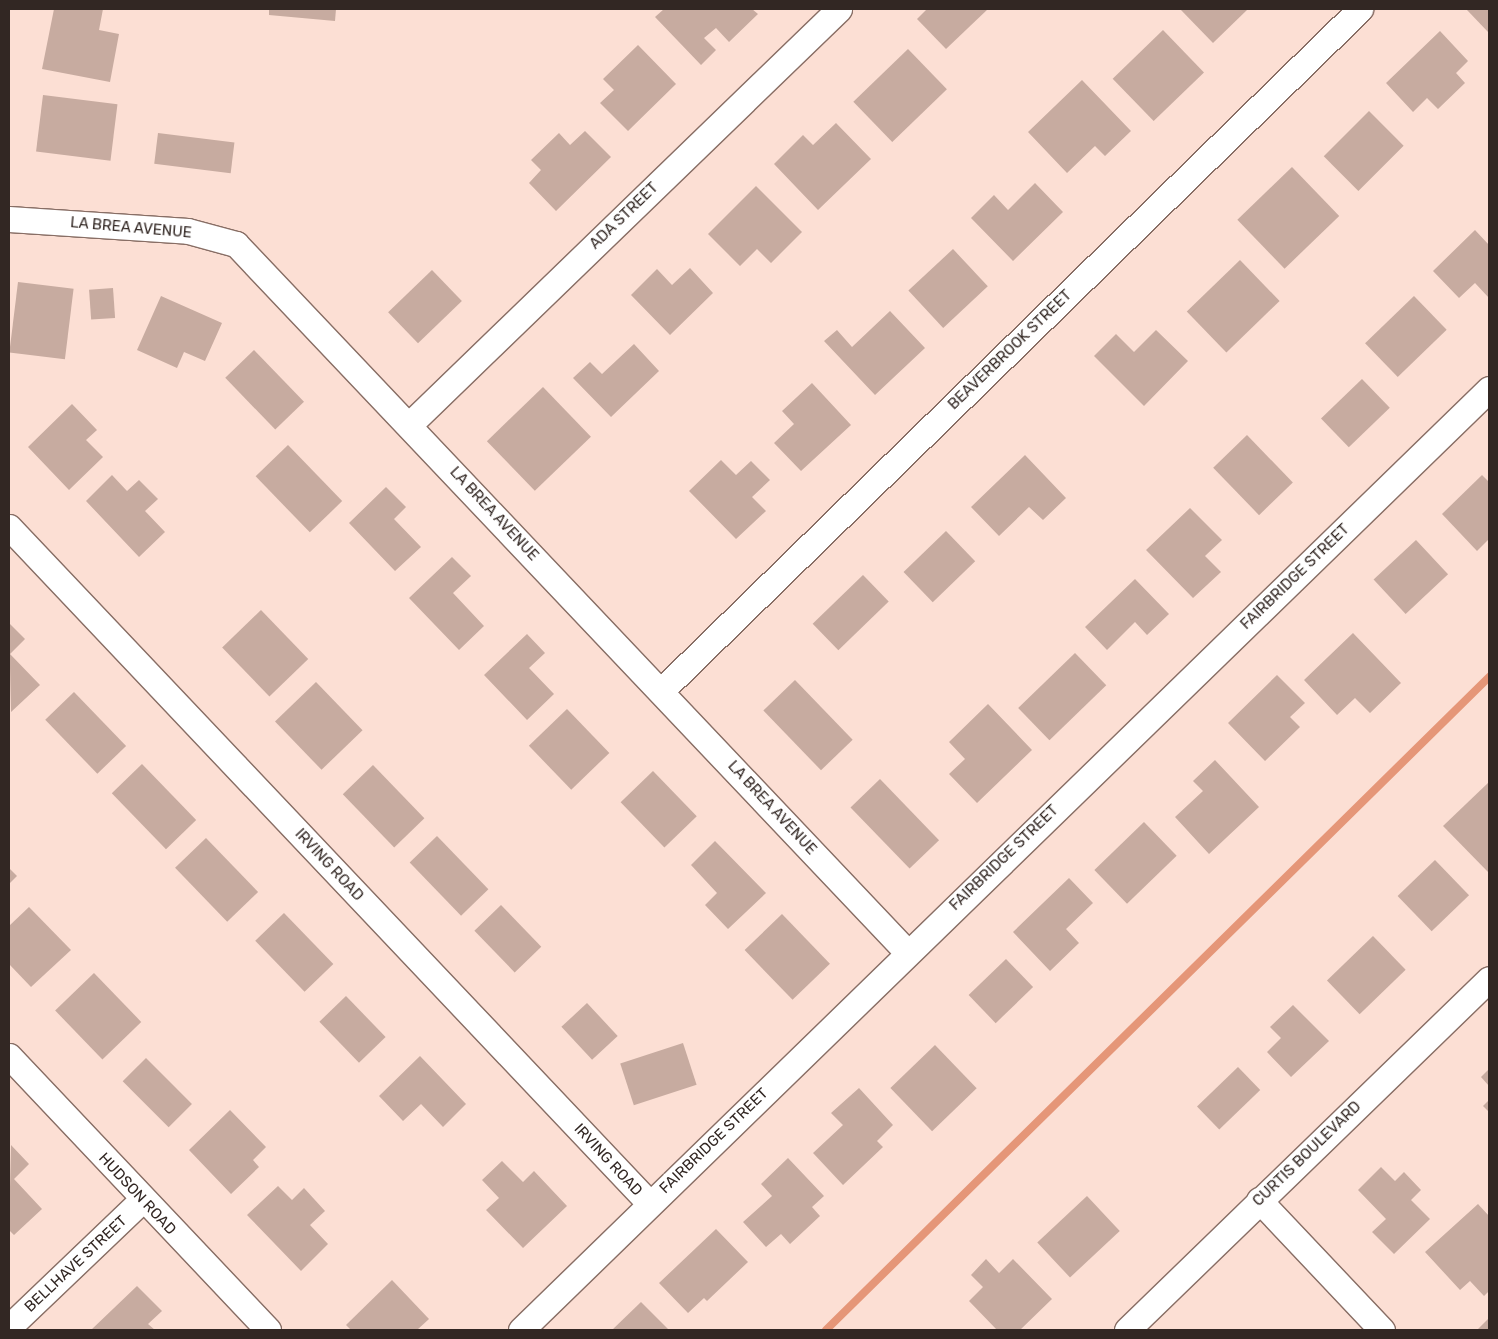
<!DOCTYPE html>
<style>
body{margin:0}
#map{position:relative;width:1498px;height:1339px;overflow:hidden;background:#fcdfd4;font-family:Rubik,sans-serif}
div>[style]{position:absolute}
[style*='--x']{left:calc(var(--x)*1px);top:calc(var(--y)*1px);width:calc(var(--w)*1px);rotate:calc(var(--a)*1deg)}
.stream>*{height:8px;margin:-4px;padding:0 4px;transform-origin:4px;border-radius:4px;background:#e59678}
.building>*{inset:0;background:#c7aba0;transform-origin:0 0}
.roads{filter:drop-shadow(1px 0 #886e65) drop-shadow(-1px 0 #886e65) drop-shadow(0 1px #886e65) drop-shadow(0 -1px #886e65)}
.street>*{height:25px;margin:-12.5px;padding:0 12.5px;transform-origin:12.5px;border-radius:12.5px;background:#fff}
span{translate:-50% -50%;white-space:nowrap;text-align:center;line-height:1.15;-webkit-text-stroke:5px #fff;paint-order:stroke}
.street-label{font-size:15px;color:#322723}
.frame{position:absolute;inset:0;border:10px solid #322723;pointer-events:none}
</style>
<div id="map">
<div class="stream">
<i style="--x:826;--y:1330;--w:931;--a:-44.56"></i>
</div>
<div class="building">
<i style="clip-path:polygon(54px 9px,103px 9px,99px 30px,119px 34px,110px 82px,42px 69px)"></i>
<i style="clip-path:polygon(269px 9px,336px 9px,335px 21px,269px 15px)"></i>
<i style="clip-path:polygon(664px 9px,752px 9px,758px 14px,729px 42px,716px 28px,704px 38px,716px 50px,701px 65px,655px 17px)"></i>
<i style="clip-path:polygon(927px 9px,988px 9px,946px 49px,917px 19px)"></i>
<i style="clip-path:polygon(1180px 9px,1248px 9px,1213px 43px)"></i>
<i style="clip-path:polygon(1469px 9px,1489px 9px,1489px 33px,1467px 10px)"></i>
<i style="left:1163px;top:30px;width:59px;height:70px;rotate:46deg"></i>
<i style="clip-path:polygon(1440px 31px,1468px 61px,1456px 73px,1465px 83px,1438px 109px,1427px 98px,1413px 112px,1386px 83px)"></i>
<i style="clip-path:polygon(638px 45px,676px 84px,628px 131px,600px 103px,614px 90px,603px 79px)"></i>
<i style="left:908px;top:49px;width:56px;height:76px;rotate:46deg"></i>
<i style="clip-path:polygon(1082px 80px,1131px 131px,1105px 156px,1095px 146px,1067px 173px,1028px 132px)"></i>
<i style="left:43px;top:95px;width:75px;height:57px;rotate:7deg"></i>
<i style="left:1369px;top:111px;width:49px;height:64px;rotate:45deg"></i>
<i style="clip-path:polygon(836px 123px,871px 159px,818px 210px,774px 164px,803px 135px,813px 145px)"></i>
<i style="clip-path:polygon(585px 131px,611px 157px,556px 211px,529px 183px,541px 170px,531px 160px,559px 133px,570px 145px)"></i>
<i style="left:158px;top:133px;width:77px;height:31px;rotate:7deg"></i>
<i style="left:1292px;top:167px;width:68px;height:76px;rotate:46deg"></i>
<i style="clip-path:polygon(1035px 183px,1063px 212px,1013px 261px,971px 218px,994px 195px,1008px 210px)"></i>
<i style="clip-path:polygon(756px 186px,802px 232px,771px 263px,757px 249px,740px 266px,708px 234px)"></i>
<i style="clip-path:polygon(1475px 230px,1489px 245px,1489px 298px,1475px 283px,1459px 298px,1433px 271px)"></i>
<i style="left:953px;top:249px;width:51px;height:61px;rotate:47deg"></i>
<i style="left:1240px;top:260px;width:57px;height:74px;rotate:46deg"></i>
<i style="clip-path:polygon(690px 268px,713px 293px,670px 335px,631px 295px,657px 269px,672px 285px)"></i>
<i style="left:432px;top:270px;width:43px;height:61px;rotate:46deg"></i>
<i style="left:18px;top:282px;width:56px;height:71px;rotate:7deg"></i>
<i style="left:113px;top:288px;width:30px;height:24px;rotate:86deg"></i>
<i style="clip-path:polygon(161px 296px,222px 323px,205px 361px,184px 352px,177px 368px,137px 350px)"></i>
<i style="left:1414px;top:296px;width:47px;height:68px;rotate:46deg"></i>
<i style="clip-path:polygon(890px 311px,925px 348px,875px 395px,824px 341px,837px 330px,852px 347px)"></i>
<i style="clip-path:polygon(1156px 330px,1188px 361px,1144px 406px,1094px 356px,1116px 334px,1134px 352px)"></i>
<i style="clip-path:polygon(634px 344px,659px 371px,611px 417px,573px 378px,590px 362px,602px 374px)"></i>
<i style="left:254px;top:350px;width:72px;height:40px;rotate:46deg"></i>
<i style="left:1362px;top:379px;width:40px;height:57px;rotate:46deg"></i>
<i style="clip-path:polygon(812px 383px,851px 425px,801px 471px,774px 443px,794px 424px,782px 411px)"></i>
<i style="left:543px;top:387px;width:69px;height:78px;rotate:46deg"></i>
<i style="clip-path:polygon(72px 404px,97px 430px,86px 440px,103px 457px,69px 490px,28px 447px)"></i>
<i style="left:1247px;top:435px;width:66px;height:47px;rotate:46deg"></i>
<i style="left:288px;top:445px;width:78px;height:45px;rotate:46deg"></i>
<i style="clip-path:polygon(1025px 455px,1066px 498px,1043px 520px,1029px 507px,999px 536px,971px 507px)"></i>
<i style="clip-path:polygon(721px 460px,736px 475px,751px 461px,770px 480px,752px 497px,766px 511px,736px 539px,689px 491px)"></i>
<i style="clip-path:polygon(112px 475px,127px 491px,139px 480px,158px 499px,145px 511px,165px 532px,139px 557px,86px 501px)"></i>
<i style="clip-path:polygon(1482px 475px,1489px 482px,1489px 539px,1477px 551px,1442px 514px)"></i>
<i style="clip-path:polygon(386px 487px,406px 507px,394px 519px,421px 547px,395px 571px,349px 523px)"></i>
<i style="clip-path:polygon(1190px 508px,1222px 540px,1205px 556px,1221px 572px,1193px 598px,1146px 550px)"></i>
<i style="left:946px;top:531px;width:42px;height:59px;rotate:46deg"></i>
<i style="left:1416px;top:540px;width:47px;height:58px;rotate:47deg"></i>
<i style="clip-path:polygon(452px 557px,471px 576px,453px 593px,484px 626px,459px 650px,409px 598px)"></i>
<i style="left:863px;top:575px;width:37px;height:70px;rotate:46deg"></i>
<i style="clip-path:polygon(1135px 579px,1169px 614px,1147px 635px,1135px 622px,1107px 650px,1085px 627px)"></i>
<i style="left:261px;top:610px;width:68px;height:54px;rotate:46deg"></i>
<i style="clip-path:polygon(9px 623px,25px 639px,10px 654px,40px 685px,11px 712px)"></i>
<i style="clip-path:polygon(1353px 633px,1401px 683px,1370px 713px,1355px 698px,1337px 715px,1304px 680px)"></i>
<i style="clip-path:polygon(527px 634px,545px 653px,529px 668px,554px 694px,527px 720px,484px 675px)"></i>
<i style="left:1075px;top:653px;width:45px;height:79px;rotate:46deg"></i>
<i style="clip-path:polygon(1277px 675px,1305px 703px,1290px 717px,1300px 727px,1265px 761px,1228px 723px)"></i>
<i style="left:795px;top:680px;width:83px;height:44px;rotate:46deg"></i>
<i style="left:316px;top:682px;width:67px;height:57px;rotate:46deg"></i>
<i style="left:74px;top:692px;width:75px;height:40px;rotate:46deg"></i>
<i style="clip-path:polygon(988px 704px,1032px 750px,977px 803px,949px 774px,965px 759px,949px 742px)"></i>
<i style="left:567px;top:709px;width:61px;height:53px;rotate:46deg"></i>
<i style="clip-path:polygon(1215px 760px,1259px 807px,1209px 854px,1175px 817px,1203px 791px,1193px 781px)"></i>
<i style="left:142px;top:764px;width:78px;height:42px;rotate:46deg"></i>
<i style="left:373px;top:765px;width:74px;height:42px;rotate:46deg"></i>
<i style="left:653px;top:771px;width:63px;height:45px;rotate:46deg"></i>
<i style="left:880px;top:779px;width:85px;height:41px;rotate:46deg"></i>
<i style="clip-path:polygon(1489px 782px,1489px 873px,1443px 826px)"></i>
<i style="left:1144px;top:822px;width:47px;height:69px;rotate:46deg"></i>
<i style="left:437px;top:836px;width:74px;height:38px;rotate:46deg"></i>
<i style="left:206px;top:838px;width:75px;height:43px;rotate:46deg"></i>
<i style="clip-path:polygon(715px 841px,766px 893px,728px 929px,705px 905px,717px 893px,691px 865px)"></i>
<i style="left:1435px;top:860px;width:49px;height:52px;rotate:46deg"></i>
<i style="clip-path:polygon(9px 868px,17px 876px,9px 884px)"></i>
<i style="clip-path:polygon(1069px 878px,1093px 903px,1066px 929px,1079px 943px,1050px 971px,1013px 932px)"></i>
<i style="left:501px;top:905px;width:58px;height:37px;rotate:46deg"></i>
<i style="clip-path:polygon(29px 907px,71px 950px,31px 987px,9px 964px,9px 926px)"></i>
<i style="left:284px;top:913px;width:71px;height:40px;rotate:46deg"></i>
<i style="left:782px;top:914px;width:69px;height:52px;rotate:46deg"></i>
<i style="left:1373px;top:936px;width:47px;height:64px;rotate:46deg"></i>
<i style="left:1006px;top:959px;width:39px;height:52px;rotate:46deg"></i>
<i style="left:94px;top:973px;width:68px;height:54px;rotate:46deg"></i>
<i style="left:346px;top:996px;width:57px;height:37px;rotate:46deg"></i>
<i style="left:587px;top:1003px;width:45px;height:35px;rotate:47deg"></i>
<i style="clip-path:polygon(1293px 1005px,1329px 1041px,1291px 1077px,1267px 1052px,1281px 1038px,1270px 1027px)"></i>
<i style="left:683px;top:1043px;width:44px;height:66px;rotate:72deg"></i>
<i style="left:935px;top:1045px;width:60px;height:62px;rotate:46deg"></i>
<i style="clip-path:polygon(420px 1056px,466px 1104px,443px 1127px,421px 1104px,403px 1121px,379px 1096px)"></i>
<i style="left:146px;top:1058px;width:65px;height:33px;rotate:45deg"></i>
<i style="left:1238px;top:1067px;width:32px;height:57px;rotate:46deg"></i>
<i style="clip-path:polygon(1489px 1069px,1489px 1086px,1481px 1077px)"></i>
<i style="clip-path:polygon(859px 1088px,893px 1125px,877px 1141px,883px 1147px,843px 1185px,813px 1153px,843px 1125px,831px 1113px)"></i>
<i style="clip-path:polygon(1489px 1100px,1489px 1112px,1483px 1106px)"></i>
<i style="clip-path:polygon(230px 1110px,266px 1147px,253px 1160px,259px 1167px,231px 1194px,189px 1150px)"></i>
<i style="clip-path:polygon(11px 1145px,29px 1164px,14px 1179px,42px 1209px,14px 1235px,9px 1230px)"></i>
<i style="clip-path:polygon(788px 1158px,824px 1196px,812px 1207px,820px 1216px,790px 1244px,781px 1234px,766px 1247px,743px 1222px,772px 1196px,761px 1184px)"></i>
<i style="clip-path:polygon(502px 1161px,523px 1182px,534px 1171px,567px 1206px,523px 1248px,486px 1210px,499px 1198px,482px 1180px)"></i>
<i style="clip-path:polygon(1381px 1167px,1395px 1181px,1404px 1172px,1421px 1190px,1411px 1200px,1430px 1219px,1394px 1254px,1372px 1232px,1386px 1219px,1358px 1190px)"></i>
<i style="clip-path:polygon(278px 1186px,292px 1200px,304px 1188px,325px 1211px,310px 1225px,328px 1244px,301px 1271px,247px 1215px)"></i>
<i style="left:1087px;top:1196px;width:48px;height:68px;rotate:47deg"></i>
<i style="clip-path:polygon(1478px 1204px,1489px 1216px,1489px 1291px,1484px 1296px,1470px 1281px,1460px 1290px,1425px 1252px)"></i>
<i style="clip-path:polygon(716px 1229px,748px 1262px,707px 1301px,704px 1298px,688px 1313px,659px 1283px)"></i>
<i style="clip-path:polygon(986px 1259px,999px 1273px,1013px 1259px,1052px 1299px,1020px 1330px,997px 1330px,969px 1301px,983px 1287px,971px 1275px)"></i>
<i style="clip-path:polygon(392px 1280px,429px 1319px,417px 1330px,351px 1330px,346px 1325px)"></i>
<i style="clip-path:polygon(137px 1286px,162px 1311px,148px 1324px,155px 1330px,91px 1330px)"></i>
<i style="clip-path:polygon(641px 1302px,669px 1330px,612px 1330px)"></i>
<i style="clip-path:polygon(1489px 1318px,1489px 1330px,1477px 1330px)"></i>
</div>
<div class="roads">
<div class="street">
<i style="--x:9;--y:219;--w:179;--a:3.8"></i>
<i style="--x:188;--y:231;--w:50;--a:15.2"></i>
<i style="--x:236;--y:244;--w:975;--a:46.54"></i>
<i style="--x:410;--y:424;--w:597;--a:-44.05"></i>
<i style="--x:9;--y:527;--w:932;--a:46.56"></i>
<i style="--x:661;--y:691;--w:977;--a:-44.29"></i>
<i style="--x:9;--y:1056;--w:377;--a:46.6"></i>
<i style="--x:1259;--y:1200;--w:179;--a:46.6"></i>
<i style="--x:9;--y:1327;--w:184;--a:-43.7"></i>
<i style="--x:521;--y:1330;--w:1350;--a:-44.19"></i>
<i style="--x:1127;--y:1330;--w:504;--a:-44.12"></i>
</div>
</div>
<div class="street-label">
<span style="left:624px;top:216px;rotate:-44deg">ADA STREET</span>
<span style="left:131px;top:228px;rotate:5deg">LA BREA AVENUE</span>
<span style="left:1010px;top:350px;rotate:-44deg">BEAVERBROOK STREET</span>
<span style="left:494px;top:514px;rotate:47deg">LA BREA AVENUE</span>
<span style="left:1295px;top:577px;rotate:-44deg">FAIRBRIDGE STREET</span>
<span style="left:772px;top:808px;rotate:47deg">LA BREA AVENUE</span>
<span style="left:1004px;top:858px;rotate:-44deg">FAIRBRIDGE STREET</span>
<span style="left:329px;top:865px;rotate:47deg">IRVING ROAD</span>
<span style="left:714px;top:1141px;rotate:-44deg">FAIRBRIDGE STREET</span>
<span style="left:1307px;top:1154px;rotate:-44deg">CURTIS BOULEVARD</span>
<span style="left:608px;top:1160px;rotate:47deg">IRVING ROAD</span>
<span style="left:137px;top:1194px;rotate:47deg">HUDSON ROAD</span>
<span style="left:76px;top:1264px;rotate:-43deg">BELLHAVE STREET</span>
</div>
<div class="frame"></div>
</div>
